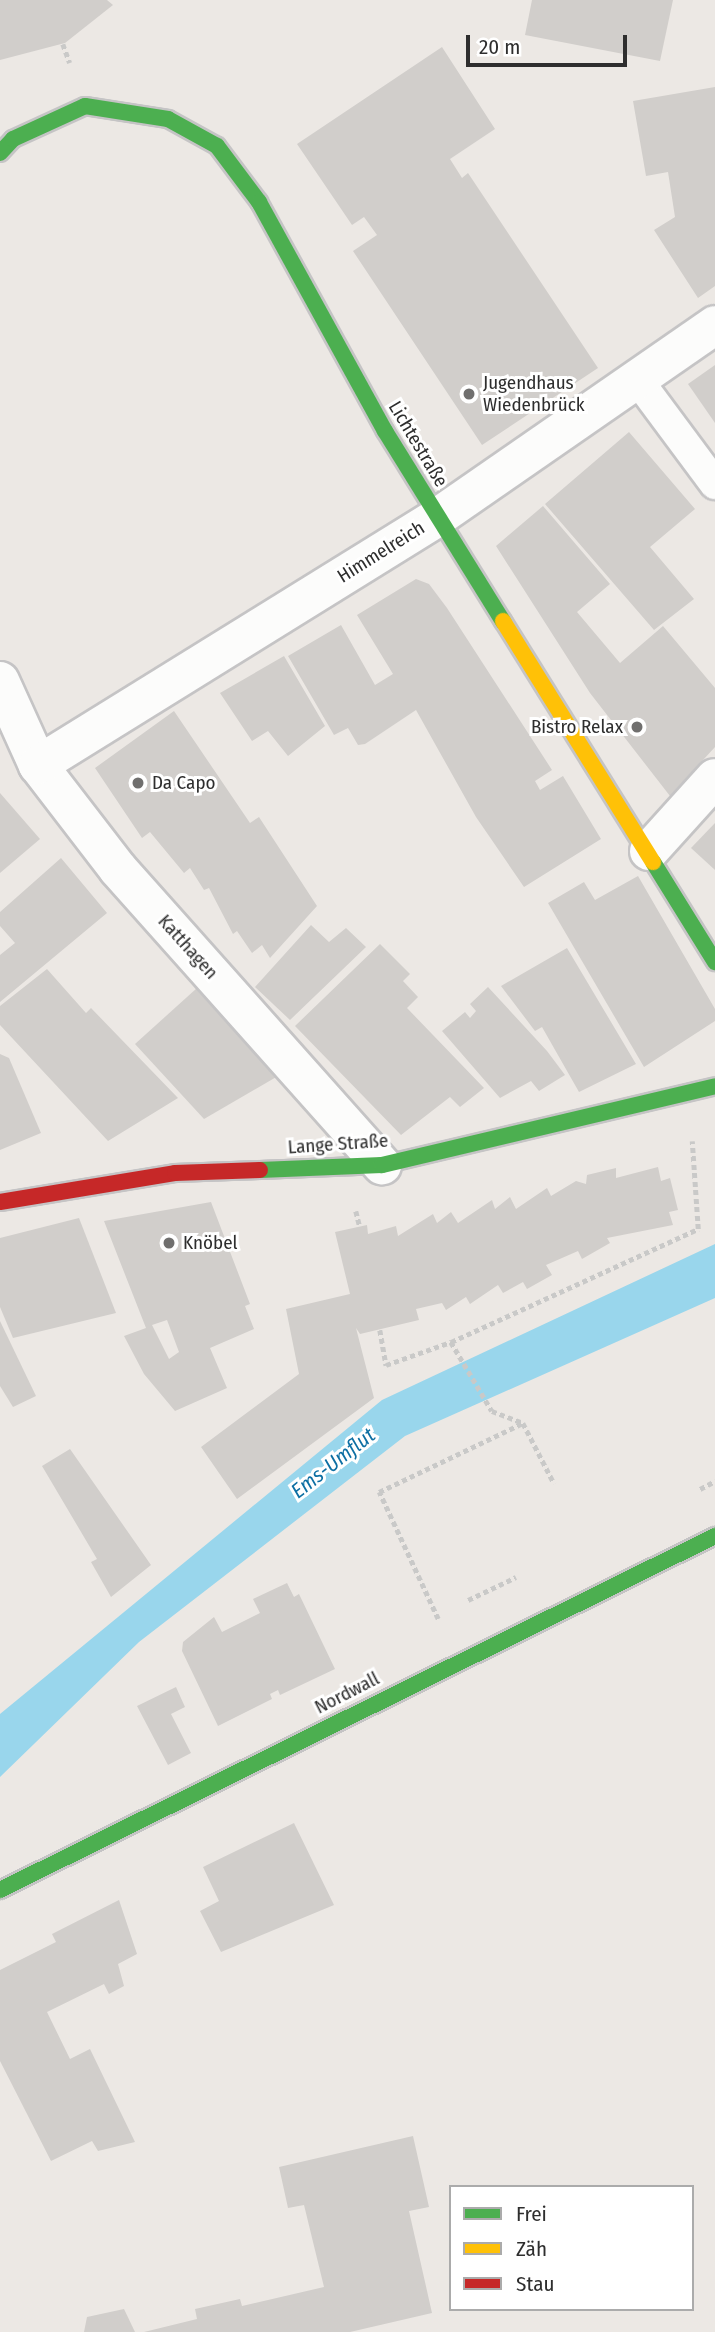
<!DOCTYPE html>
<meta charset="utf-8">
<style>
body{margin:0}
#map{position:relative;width:715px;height:2332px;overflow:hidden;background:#ece8e4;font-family:"Fira Sans Condensed",sans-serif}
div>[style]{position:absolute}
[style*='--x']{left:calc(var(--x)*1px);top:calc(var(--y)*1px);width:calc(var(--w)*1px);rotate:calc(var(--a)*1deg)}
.water>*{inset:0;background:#99d6ec}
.building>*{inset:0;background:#d1cecb}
.path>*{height:4.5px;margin-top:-2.25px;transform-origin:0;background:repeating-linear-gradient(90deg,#c9c9c8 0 5px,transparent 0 8.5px)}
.roads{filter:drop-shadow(2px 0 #c5c4c5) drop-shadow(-2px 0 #c5c4c5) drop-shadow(0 2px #c5c4c5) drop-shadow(0 -2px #c5c4c5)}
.lane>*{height:30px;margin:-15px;padding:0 15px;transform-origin:15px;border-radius:15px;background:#fcfcfb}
.street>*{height:38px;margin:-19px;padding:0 19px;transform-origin:19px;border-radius:19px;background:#fcfcfb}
.fast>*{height:16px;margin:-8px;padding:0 8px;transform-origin:8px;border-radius:8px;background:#4caf50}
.slow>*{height:16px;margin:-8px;padding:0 8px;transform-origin:8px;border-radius:8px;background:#ffc107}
.jam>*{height:16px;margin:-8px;padding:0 8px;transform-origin:8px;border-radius:8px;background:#c62828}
.dots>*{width:19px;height:19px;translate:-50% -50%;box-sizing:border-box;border:4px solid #fff;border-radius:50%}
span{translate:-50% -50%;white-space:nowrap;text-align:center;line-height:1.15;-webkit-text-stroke:6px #fff;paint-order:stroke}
.poi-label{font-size:19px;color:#2e2e2e}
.left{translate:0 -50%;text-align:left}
.right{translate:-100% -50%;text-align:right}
.street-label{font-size:19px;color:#2e2e2e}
.water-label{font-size:21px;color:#0d6fa3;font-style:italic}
.legend{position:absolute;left:449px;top:2185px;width:245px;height:126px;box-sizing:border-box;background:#fff;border:2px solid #ababab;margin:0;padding:9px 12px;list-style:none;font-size:21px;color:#2e2e2e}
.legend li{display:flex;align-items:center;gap:14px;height:35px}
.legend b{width:35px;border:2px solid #ababab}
.scale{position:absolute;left:466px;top:35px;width:161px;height:32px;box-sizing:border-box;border:4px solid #2e2e2e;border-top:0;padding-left:9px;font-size:21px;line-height:24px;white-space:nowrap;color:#2e2e2e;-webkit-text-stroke:5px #fff;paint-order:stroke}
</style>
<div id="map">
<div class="water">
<i style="clip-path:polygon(715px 1244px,715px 1298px,405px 1436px,139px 1642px,0 1777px,0 1714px,382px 1400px)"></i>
</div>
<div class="building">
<i style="clip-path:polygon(0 0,107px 0,113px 5px,65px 43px,0 60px)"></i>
<i style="clip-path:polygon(532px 0,673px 0,660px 61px,525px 35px)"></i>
<i style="clip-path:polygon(442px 47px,495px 129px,450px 159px,462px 178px,468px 173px,598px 368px,482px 445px,353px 251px,377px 235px,364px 217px,352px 225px,297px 144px)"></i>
<i style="clip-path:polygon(715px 87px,715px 286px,698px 298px,654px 230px,675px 217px,668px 172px,646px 176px,633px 101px)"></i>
<i style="clip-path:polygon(715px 365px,715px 423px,688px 384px)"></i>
<i style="clip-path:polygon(629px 432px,695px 509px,650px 547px,694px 599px,654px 630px,545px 504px)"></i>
<i style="clip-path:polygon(543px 506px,610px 584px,577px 612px,620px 663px,663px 626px,715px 688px,715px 747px,670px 796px,590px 693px,496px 546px)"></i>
<i style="clip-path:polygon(416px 579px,429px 584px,447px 608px,552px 770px,535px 781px,540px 790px,563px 776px,601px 839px,524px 887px,476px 817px,416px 710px,365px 744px,358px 745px,348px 728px,334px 735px,288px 656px,341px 625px,375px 685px,393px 674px,357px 615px)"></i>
<i style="clip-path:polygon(284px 656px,325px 726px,288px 756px,268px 731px,252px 741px,220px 693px)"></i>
<i style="clip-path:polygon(174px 711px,250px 823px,259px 817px,317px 906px,270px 958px,262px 945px,252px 953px,237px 931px,233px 934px,209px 888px,204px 890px,190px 868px,184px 873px,150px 832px,142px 838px,95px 768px)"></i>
<i style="clip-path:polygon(0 793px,40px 839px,0 873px)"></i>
<i style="clip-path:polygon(715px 823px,715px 870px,691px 848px)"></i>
<i style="clip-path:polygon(61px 858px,107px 913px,0 1002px,0 955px,15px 943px,0 926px,0 912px)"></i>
<i style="clip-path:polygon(638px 876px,715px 1009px,715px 1021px,644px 1067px,548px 903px,584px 882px,595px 900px)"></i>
<i style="clip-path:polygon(311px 925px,329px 942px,346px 928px,366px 947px,290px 1020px,255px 987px)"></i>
<i style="clip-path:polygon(380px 944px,410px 974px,403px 981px,418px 997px,407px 1008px,484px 1088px,460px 1107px,450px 1097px,401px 1135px,295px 1026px)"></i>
<i style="clip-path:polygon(567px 948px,636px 1064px,579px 1092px,542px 1027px,535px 1031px,501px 986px)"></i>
<i style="clip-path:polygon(47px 969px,86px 1013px,91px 1008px,178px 1098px,108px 1141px,0 1025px,0 1006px)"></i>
<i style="clip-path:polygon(488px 987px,547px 1051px,565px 1075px,539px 1091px,531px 1081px,500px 1098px,442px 1031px,465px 1012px,470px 1018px,476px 1011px,470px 1004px)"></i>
<i style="clip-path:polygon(197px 988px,278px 1076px,204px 1119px,135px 1044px)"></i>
<i style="clip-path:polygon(0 1054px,9px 1058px,41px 1133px,0 1150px)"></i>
<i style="clip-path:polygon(658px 1167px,661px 1181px,670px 1178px,678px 1210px,669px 1212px,673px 1225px,607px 1238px,610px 1243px,582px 1259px,578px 1251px,546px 1265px,552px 1275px,527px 1289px,523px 1282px,503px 1293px,498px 1285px,470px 1304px,466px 1297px,446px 1310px,442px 1303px,416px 1309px,419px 1320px,360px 1334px,356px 1328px,374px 1398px,237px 1499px,201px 1447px,299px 1374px,286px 1309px,350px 1294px,335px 1232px,367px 1225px,368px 1234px,396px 1226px,398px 1236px,433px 1214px,437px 1223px,451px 1212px,458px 1223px,492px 1200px,495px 1209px,510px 1197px,516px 1209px,547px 1188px,551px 1196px,576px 1181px,586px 1184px,587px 1175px,616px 1168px,616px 1178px)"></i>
<i style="clip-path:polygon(evenodd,211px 1202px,250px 1304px,245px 1306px,254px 1329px,210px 1348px,227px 1388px,175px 1411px,144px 1374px,124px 1336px,146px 1328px,104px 1221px,211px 1202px,167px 1320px,179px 1352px,169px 1359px,152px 1325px,167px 1320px)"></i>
<i style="clip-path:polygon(79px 1218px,116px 1313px,13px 1338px,0 1307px,0 1238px)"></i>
<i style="clip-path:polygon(0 1321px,36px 1396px,13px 1407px,0 1386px)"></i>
<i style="clip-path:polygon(70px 1449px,151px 1565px,111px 1597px,91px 1562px,97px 1559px,42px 1466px)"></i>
<i style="clip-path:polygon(287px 1583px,294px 1597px,299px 1594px,335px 1669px,280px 1695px,278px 1690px,270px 1694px,272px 1699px,218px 1726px,182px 1651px,183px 1642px,214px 1617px,222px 1632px,260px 1613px,253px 1599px)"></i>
<i style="clip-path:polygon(176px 1687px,185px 1707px,171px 1714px,191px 1753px,168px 1765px,137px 1706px)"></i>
<i style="clip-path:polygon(294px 1823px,334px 1905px,221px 1952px,200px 1911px,219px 1901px,203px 1867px)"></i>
<i style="clip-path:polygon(119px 1900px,137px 1954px,118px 1964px,124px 1986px,109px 1994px,104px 1984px,47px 2012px,70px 2059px,90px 2049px,135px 2142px,98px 2151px,92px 2141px,51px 2161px,0 2061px,0 1970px,56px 1942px,52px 1934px)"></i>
<i style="clip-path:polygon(413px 2136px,429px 2207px,409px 2211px,432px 2313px,350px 2332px,144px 2332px,197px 2319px,195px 2309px,240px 2299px,242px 2306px,324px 2287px,304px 2205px,288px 2208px,279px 2167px)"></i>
<i style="clip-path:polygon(124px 2309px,135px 2332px,84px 2332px,87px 2317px)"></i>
</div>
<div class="path">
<i style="--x:63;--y:44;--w:20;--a:70"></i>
<i style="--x:356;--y:1211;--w:16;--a:76"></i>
<i style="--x:380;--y:1330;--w:36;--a:80"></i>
<i style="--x:386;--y:1365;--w:69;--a:-19.5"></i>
<i style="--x:451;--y:1342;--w:272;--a:-24.6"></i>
<i style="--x:698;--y:1229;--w:88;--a:-93.9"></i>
<i style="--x:451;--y:1342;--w:80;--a:59.3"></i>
<i style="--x:492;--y:1411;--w:33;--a:21"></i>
<i style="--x:700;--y:1489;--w:17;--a:-28"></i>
<i style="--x:468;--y:1600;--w:53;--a:-25.6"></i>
<i style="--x:438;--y:1619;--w:140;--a:-114.9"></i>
<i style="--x:379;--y:1492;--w:160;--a:-25.6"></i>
<i style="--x:523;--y:1423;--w:68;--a:62.7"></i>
</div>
<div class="roads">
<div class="lane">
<i style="--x:637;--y:379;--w:131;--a:53.4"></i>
</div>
<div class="street">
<i style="--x:0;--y:681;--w:92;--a:65.7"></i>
<i style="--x:38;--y:765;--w:131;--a:52.4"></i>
<i style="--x:118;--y:869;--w:397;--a:48.3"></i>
<i style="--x:38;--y:765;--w:471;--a:-31.8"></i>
<i style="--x:438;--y:517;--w:337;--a:-34.7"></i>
<i style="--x:649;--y:851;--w:98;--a:-47.9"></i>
</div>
<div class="fast">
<i style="--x:0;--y:153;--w:19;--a:-47"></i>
<i style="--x:13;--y:139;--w:79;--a:-24.6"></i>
<i style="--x:85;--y:106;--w:84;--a:8.9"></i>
<i style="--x:168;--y:119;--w:56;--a:28.9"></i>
<i style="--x:217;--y:146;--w:70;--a:53.1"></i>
<i style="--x:259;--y:202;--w:261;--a:61.2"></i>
<i style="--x:385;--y:431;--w:224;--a:58.2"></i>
<i style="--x:653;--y:862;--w:118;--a:58.2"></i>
<i style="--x:260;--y:1170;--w:122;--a:-2.3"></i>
<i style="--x:382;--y:1165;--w:342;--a:-13.3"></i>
<i style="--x:0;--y:1890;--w:798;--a:-26.34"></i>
</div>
<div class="slow">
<i style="--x:503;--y:621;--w:284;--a:58.1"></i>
</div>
<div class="jam">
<i style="--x:0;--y:1202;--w:177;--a:-9.4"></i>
<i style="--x:175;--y:1173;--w:85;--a:-2"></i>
</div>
</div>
<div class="dots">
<i style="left:469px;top:394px;background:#706f6e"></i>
<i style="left:637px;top:727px;background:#706f6e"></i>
<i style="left:138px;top:783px;background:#706f6e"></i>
<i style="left:169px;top:1243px;background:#706f6e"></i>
</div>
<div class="poi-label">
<span class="left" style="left:483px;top:394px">Jugendhaus<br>Wiedenbrück</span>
<span class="right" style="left:623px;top:727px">Bistro Relax</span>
<span class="left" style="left:152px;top:783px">Da Capo</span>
<span class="left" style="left:183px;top:1243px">Knöbel</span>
</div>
<div class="street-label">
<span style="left:418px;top:444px;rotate:59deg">Lichtestraße</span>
<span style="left:381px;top:552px;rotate:-32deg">Himmelreich</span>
<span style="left:188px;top:947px;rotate:48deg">Katthagen</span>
<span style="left:338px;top:1144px;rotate:-4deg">Lange Straße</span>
<span style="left:347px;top:1693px;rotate:-27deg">Nordwall</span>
</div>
<div class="water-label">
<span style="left:333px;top:1463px;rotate:-38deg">Ems-Umflut</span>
</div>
<ul class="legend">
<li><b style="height:9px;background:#4caf50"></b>Frei</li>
<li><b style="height:9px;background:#ffc107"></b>Zäh</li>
<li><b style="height:9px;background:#c62828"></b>Stau</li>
</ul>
<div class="scale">20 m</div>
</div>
